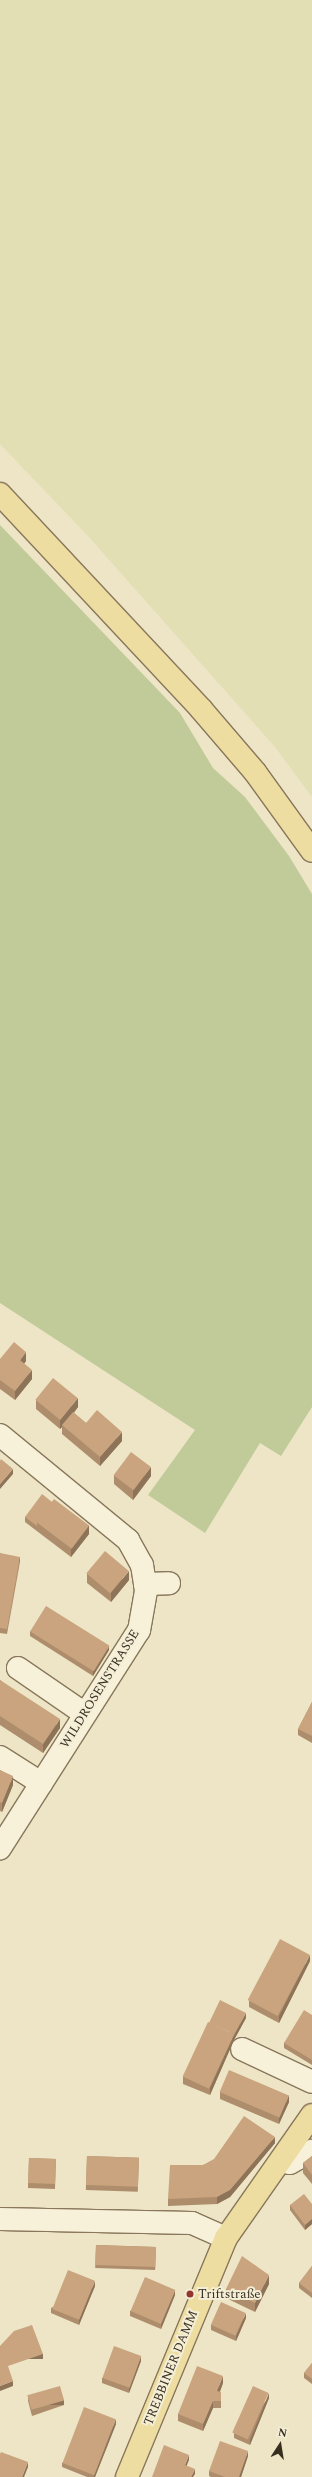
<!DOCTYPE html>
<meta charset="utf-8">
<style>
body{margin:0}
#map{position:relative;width:312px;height:2477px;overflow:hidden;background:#ede5c6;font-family:Spectral,serif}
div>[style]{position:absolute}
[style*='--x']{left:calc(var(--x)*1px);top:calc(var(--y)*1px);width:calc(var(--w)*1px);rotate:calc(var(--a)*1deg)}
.farmland>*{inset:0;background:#e2dfb4}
.green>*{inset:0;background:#c1cb9a}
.roads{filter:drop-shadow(1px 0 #88775c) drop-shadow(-1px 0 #88775c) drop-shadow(0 1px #88775c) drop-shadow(0 -1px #88775c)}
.minor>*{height:22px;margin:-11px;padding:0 11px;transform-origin:11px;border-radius:11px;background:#f8f1d9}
.major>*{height:22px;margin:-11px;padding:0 11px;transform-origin:11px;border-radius:11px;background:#eedda0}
.wall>*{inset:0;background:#ad8d6c;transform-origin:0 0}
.shaded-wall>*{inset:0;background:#8d7358;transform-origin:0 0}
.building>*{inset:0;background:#c9a47e;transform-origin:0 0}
.dots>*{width:11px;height:11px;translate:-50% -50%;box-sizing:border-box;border:2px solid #f4eed6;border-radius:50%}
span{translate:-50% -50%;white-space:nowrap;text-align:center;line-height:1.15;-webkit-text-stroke:4px #f4eed6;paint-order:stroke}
.street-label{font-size:13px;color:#382e20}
.poi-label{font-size:13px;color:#382e20}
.left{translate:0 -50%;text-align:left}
.north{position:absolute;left:260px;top:2425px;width:40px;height:40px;-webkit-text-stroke:3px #f4eed6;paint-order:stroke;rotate:12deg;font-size:11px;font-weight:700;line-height:16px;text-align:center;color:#382e20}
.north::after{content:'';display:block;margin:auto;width:14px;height:18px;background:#382e20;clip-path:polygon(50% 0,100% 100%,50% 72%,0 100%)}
</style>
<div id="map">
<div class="farmland">
<i style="clip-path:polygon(0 0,312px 0,312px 797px,275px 747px,88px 536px,0 444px)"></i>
</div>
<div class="green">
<i style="clip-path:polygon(0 525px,180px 713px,213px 768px,245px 797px,289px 856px,312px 894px,312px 1407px,281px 1456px,260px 1443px,205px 1533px,148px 1495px,195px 1430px,0 1303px)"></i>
</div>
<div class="roads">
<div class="minor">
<i style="--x:0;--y:1435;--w:166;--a:39.4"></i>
<i style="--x:128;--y:1540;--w:29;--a:61"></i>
<i style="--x:142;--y:1565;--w:26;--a:81"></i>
<i style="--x:146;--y:1591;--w:40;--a:100"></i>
<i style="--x:139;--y:1630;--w:259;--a:122.5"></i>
<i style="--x:145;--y:1584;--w:24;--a:-2"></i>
<i style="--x:18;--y:1668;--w:81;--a:34.5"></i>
<i style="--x:0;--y:1757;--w:49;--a:32.4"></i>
<i style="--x:242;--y:2049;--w:77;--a:25.2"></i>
<i style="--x:281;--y:2161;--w:9;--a:13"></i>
<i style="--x:290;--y:2163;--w:25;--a:-29"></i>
<i style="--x:0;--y:2219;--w:192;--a:1.2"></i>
<i style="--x:192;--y:2223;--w:37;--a:24"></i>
</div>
<div class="major">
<i style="--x:0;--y:494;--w:294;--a:46.9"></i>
<i style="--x:201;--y:709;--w:83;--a:49.4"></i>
<i style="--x:255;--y:772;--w:97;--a:54.2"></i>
<i style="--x:127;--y:2477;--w:259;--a:-67.5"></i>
<i style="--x:226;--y:2238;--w:150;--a:-55"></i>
</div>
</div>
<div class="wall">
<i style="clip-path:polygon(0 1359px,26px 1361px,24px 1364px,32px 1379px,15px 1400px,0 1389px)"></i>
<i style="clip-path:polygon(36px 1400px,78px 1407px,74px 1413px,86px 1423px,122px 1441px,100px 1466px,62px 1434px,62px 1427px,60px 1429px,36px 1409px)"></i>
<i style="clip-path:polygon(114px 1475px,151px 1476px,133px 1500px,114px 1484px)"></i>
<i style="clip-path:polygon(52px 1502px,89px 1534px,71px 1557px,25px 1522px,25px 1517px)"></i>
<i style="clip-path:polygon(0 1553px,20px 1562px,7px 1634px,0 1633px)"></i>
<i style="clip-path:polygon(87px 1574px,129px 1580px,111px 1602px,87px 1583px)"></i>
<i style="clip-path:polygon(30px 1631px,109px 1650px,93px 1676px,30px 1636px)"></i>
<i style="clip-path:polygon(0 1680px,60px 1728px,43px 1753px,0 1725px)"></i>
<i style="clip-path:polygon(312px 1702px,312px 1743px,298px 1735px,298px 1729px)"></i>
<i style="clip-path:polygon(0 1770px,13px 1785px,2px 1812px,0 1811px)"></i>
<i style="clip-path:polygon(310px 1961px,279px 2023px,249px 2007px,249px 2001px)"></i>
<i style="clip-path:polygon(312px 2015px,312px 2065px,284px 2048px,284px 2043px)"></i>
<i style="clip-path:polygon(246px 2018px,234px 2040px,210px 2095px,183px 2084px,183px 2077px)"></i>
<i style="clip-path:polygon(220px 2092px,289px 2102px,279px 2124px,220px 2099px)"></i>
<i style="clip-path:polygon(275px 2143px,230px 2197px,217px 2204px,168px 2206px,168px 2199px,203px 2165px)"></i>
<i style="left:87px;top:2156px;width:52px;height:34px;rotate:2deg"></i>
<i style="clip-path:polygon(312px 2156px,312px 2184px,303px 2173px,303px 2163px)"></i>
<i style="left:29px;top:2158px;width:27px;height:30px;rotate:2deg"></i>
<i style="clip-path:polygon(312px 2204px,312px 2224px,305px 2230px,290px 2210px,290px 2205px)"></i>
<i style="left:96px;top:2245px;width:60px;height:23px;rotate:2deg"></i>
<i style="clip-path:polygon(312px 2266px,312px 2298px,299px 2288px,299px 2283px)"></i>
<i style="clip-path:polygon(269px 2284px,255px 2312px,226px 2298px,226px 2289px)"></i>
<i style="clip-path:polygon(95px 2286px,79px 2325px,51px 2313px,51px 2308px)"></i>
<i style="clip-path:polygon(175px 2295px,161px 2329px,130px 2316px,130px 2311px)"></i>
<i style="clip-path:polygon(246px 2318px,236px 2341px,211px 2330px,211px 2325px)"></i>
<i style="clip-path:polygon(141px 2361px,129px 2393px,102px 2383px,102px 2378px)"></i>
<i style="clip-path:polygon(312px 2363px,312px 2384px,304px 2378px,304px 2373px)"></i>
<i style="clip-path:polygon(223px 2383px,220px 2392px,221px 2401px,221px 2408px,213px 2408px,203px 2431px,178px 2421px,178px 2414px)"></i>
<i style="clip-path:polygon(28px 2396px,64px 2405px,32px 2416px,28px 2401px)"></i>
<i style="clip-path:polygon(269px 2398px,250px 2445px,234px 2438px,234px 2433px)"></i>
<i style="clip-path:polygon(116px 2424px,95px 2477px,87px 2477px,62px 2467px,62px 2463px)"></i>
<i style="clip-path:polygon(248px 2456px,241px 2477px,211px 2477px,209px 2476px,209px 2471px)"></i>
</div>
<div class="shaded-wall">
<i style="clip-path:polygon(26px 1352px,26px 1361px,20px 1369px,20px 1360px)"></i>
<i style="clip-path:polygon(32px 1370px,32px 1379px,15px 1400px,15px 1391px)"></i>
<i style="clip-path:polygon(78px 1398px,78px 1407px,63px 1425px,62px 1425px,62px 1427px,60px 1429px,60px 1420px)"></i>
<i style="clip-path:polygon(122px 1432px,122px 1441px,100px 1466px,100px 1457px)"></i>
<i style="clip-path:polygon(151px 1467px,151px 1476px,133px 1500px,133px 1490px)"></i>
<i style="clip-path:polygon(13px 1469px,13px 1474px,0 1489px,0 1484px)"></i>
<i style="clip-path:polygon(89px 1525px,89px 1534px,71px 1557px,71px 1548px)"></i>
<i style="left:20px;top:1557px;width:5px;height:73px;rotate:90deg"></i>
<i style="clip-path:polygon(129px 1571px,129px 1580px,111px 1602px,111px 1593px)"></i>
<i style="clip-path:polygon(109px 1646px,109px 1650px,93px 1676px,93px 1671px)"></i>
<i style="clip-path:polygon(60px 1719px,60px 1728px,43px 1753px,43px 1744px)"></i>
<i style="clip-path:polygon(13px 1776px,13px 1785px,2px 1812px,2px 1803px)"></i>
<i style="clip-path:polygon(310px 1955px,310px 1961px,279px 2023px,279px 2016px)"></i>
<i style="clip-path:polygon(246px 2013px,246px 2018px,234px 2040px,210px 2095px,210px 2088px,234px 2034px)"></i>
<i style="clip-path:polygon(289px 2095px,289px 2102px,279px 2124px,279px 2118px)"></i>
<i style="clip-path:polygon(275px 2137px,275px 2143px,230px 2197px,217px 2204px,217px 2197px)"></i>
<i style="clip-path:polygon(312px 2219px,312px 2224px,305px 2230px,305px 2225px)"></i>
<i style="clip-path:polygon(269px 2275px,269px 2284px,255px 2312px,255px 2303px)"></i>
<i style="clip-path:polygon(95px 2281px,95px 2286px,79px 2325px,79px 2320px)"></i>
<i style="clip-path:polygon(175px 2290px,175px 2295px,161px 2329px,161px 2324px)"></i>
<i style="clip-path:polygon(246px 2313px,246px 2318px,236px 2341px,236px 2336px)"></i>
<i style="left:43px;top:2354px;width:5px;height:37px;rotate:90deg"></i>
<i style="clip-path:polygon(141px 2356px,141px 2361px,129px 2393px,129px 2388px)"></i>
<i style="clip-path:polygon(223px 2376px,223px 2383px,217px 2398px,217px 2391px)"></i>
<i style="clip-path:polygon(13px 2381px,13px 2386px,0 2391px,0 2386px)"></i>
<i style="clip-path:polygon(269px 2393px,269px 2398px,250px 2445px,250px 2440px)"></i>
<i style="left:64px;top:2400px;width:5px;height:34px;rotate:90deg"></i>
<i style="clip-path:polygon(213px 2401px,213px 2408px,203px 2431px,203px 2424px)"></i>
<i style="clip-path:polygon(116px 2419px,116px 2424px,95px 2477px,94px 2477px,94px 2475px)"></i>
<i style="clip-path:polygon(248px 2451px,248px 2456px,241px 2477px,239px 2477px)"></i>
<i style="clip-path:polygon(189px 2455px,189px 2460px,185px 2470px,185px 2465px)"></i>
<i style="clip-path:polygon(28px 2462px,28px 2467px,24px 2477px,22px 2477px)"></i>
<i style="clip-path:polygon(195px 2469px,195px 2474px,193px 2477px,191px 2477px)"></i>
</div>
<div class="building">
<i style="clip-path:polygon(14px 1342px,26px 1352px,20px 1360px,32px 1370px,15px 1391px,0 1380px,0 1359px)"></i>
<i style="left:53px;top:1378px;width:32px;height:28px;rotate:39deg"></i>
<i style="clip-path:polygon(97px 1410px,122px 1432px,100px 1457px,62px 1425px,73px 1412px,86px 1423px)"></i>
<i style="left:131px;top:1452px;width:25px;height:29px;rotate:37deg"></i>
<i style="clip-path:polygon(1px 1459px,13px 1469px,0 1484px,0 1461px)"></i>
<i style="clip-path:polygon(42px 1494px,52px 1502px,37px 1522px,37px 1526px,25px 1517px)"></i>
<i style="left:54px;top:1499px;width:44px;height:29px;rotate:37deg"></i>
<i style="left:105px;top:1551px;width:31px;height:29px;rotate:40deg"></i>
<i style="clip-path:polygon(0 1553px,20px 1557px,7px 1629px,0 1628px)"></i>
<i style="left:46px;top:1606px;width:75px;height:30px;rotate:32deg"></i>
<i style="clip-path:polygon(0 1680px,60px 1719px,43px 1744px,0 1716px)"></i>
<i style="clip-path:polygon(312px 1702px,312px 1736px,298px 1729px)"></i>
<i style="clip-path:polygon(0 1770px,13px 1776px,2px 1803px,0 1802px)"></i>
<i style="left:280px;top:1939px;width:34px;height:69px;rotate:28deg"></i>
<i style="clip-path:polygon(220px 2000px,246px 2013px,234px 2035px,234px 2034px,209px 2023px)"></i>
<i style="clip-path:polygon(304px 2010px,312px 2015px,312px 2060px,284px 2043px)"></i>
<i style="left:208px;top:2022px;width:29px;height:60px;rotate:25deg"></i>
<i style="left:229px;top:2070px;width:65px;height:24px;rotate:23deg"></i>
<i style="clip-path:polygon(244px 2116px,275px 2137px,230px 2190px,217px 2197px,168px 2199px,170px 2165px,203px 2165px,214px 2159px)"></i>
<i style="left:87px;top:2156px;width:52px;height:29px;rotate:2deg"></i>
<i style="clip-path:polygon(312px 2156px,312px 2175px,303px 2163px)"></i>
<i style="left:29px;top:2158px;width:27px;height:25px;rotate:2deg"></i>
<i style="clip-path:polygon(304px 2194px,312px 2204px,312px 2219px,305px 2225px,290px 2205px)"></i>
<i style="left:96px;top:2245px;width:60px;height:20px;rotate:2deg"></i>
<i style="clip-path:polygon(242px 2256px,269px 2275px,255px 2303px,226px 2289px)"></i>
<i style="clip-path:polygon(312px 2266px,312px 2293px,299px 2283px)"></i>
<i style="left:68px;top:2270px;width:29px;height:42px;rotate:22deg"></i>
<i style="left:145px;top:2277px;width:33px;height:37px;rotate:23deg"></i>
<i style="left:221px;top:2302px;width:27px;height:25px;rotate:24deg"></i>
<i style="clip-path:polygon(32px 2325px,43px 2354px,8px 2366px,13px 2381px,0 2386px,0 2346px,14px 2331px)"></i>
<i style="left:114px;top:2346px;width:29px;height:34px;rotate:20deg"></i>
<i style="clip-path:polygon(312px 2363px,312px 2379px,304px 2373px)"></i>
<i style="clip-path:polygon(197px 2366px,223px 2376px,217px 2391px,221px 2392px,221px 2401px,213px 2401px,203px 2424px,178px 2414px)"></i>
<i style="left:60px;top:2386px;width:15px;height:34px;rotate:74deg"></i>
<i style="left:253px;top:2386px;width:17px;height:51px;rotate:24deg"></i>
<i style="left:84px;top:2407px;width:34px;height:60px;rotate:21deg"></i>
<i style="clip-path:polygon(220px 2441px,248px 2451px,239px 2477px,225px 2477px,209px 2471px)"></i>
<i style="clip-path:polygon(164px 2445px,189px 2455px,185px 2465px,195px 2469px,191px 2477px,152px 2477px)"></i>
<i style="clip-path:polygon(1px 2452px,28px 2462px,22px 2477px,0 2477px,0 2454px)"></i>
</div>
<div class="dots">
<i style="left:190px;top:2294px;background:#94372f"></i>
</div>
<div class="street-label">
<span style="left:100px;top:1689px;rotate:-58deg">WILDROSENSTRASSE</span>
<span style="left:171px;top:2368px;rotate:-68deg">TREBBINER DAMM</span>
</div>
<div class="poi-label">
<span class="left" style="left:198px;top:2294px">Triftstraße</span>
</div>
<div class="north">N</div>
</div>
